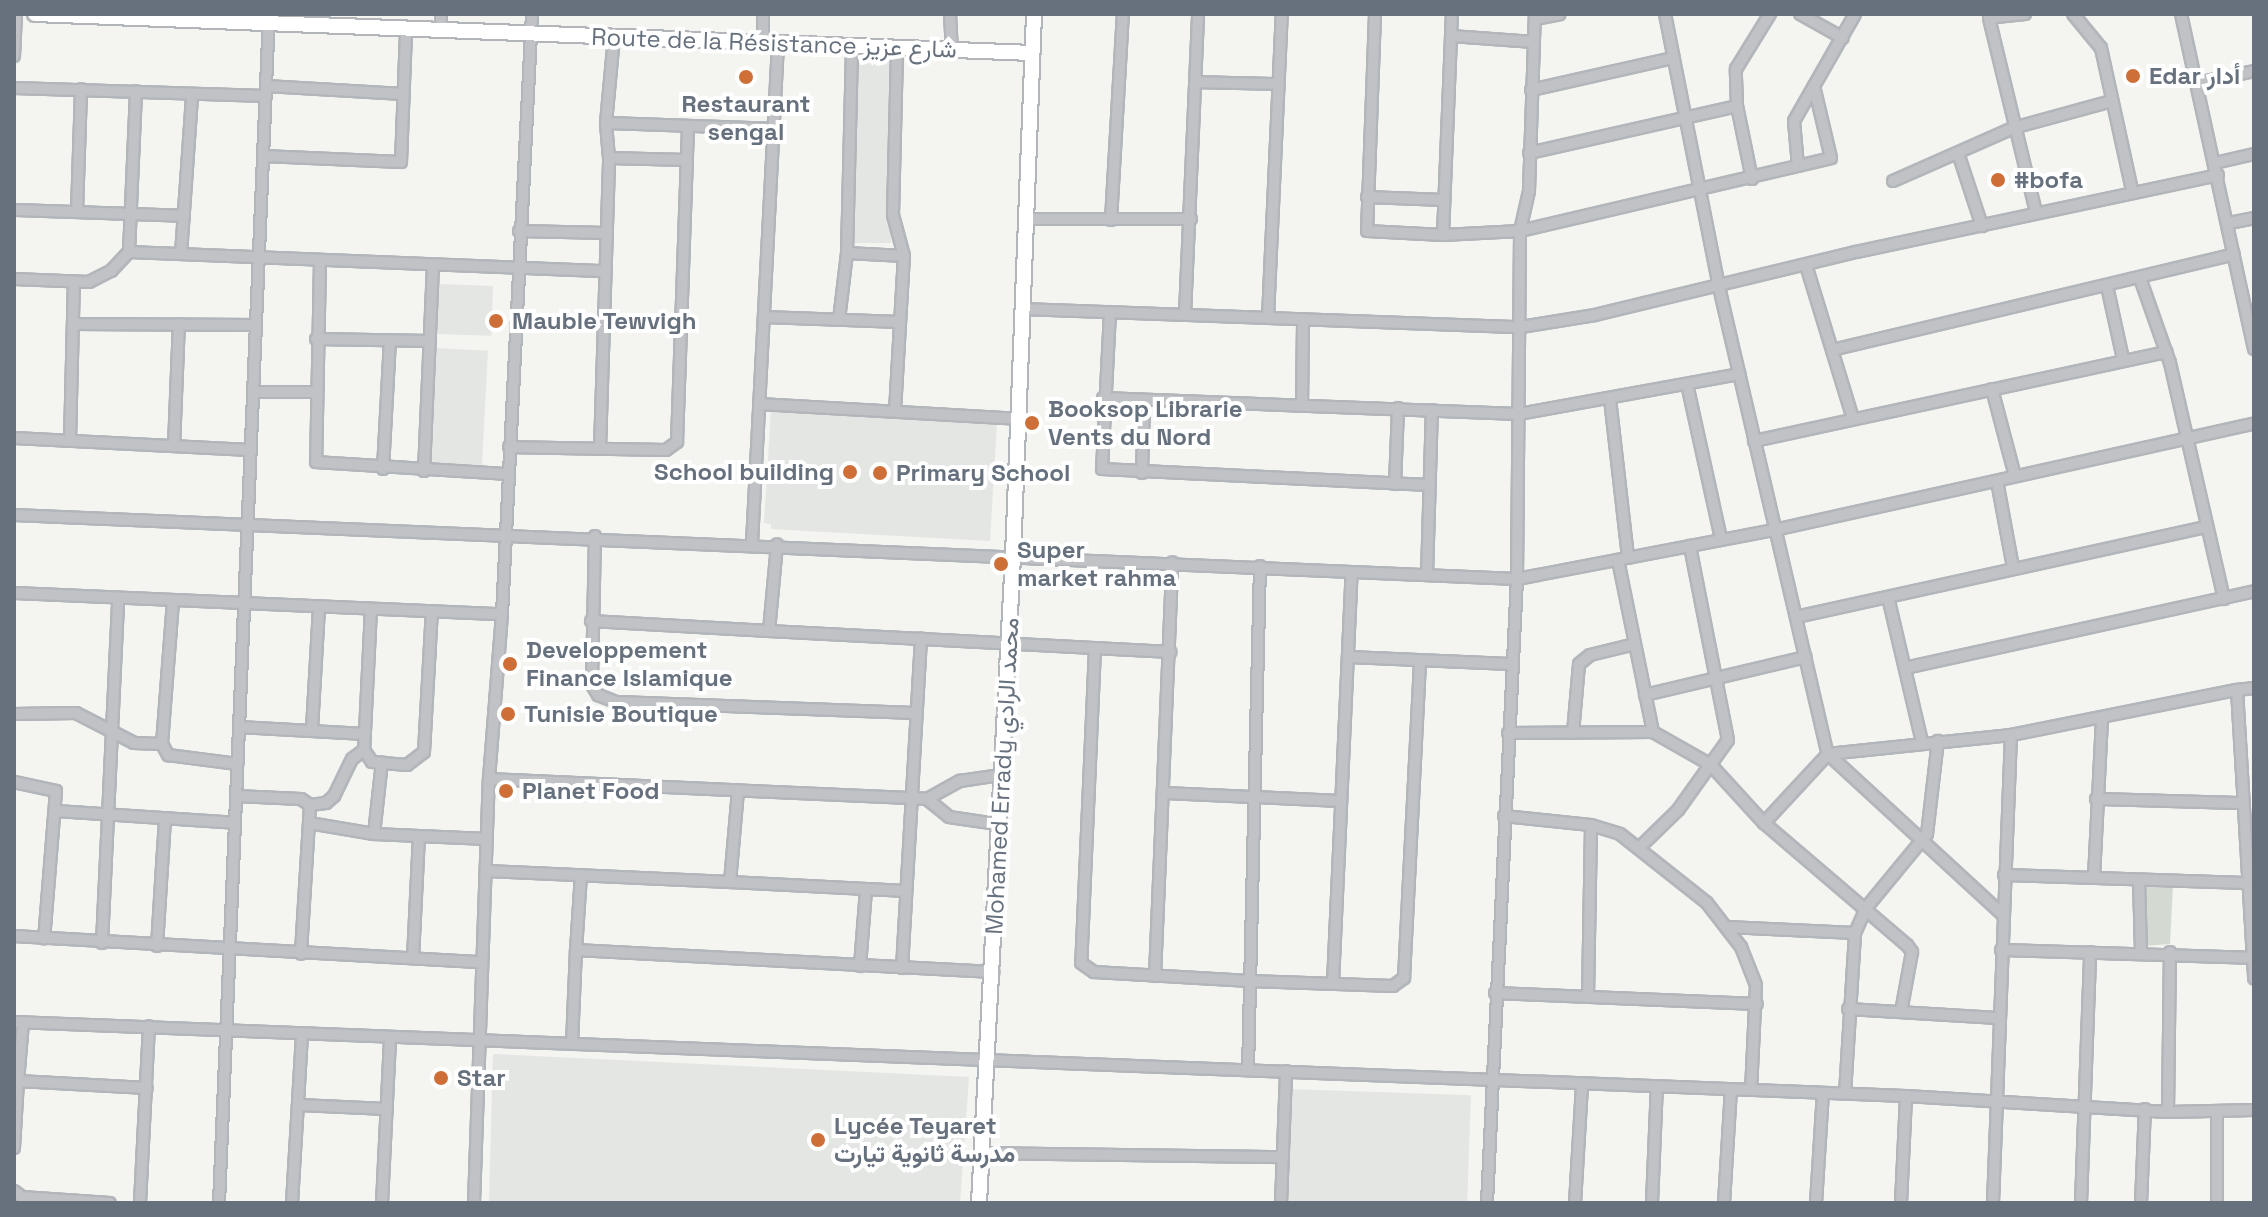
<!DOCTYPE html>
<meta charset="utf-8">
<style>
body{margin:0}
#map{position:relative;width:2268px;height:1217px;overflow:hidden;background:#f4f4f1;font-family:"Space Grotesk",Vazirmatn,sans-serif}
div>[style]{position:absolute}
[style*='--x']{left:calc(var(--x)*1px);top:calc(var(--y)*1px);width:calc(var(--w)*1px);rotate:calc(var(--a)*1deg)}
.built>*{inset:0;background:#e4e6e4;transform-origin:0 0}
.green>*{inset:0;background:#d4dad2}
.roads{filter:drop-shadow(2px 0 #b2b6ba) drop-shadow(-2px 0 #b2b6ba) drop-shadow(0 2px #b2b6ba) drop-shadow(0 -2px #b2b6ba)}
.street>*{height:10px;margin:-5px;padding:0 5px;transform-origin:5px;border-radius:5px;background:#c0c2c5}
.secondary>*{height:14px;margin:-7px;padding:0 7px;transform-origin:7px;border-radius:7px;background:#fff}
.dots>*{width:22px;height:22px;translate:-50% -50%;box-sizing:border-box;border:4px solid #fff;border-radius:50%}
span{translate:-50% -50%;white-space:nowrap;text-align:center;line-height:1.15;-webkit-text-stroke:8px #fff;paint-order:stroke}
.street-label{font-size:24px;color:#67717e}
.poi-label{font-size:24px;color:#67717e;font-weight:700}
.left{translate:0 -50%;text-align:left}
.right{translate:-100% -50%;text-align:right}
.frame{position:absolute;inset:0;border:16px solid #67717e;pointer-events:none}
</style>
<div id="map">
<div class="built">
<i style="left:855px;top:60px;width:36px;height:183px"></i>
<i style="left:439px;top:284px;width:54px;height:50px;rotate:2deg"></i>
<i style="left:434px;top:348px;width:54px;height:118px;rotate:3deg"></i>
<i style="clip-path:polygon(771px 410px,997px 422px,990px 541px,771px 529px,771px 524px,764px 523px)"></i>
<i style="clip-path:polygon(493px 1054px,969px 1077px,960px 1203px,489px 1203px)"></i>
<i style="left:1289px;top:1089px;width:182px;height:114px;rotate:2deg"></i>
</div>
<div class="green">
<i style="clip-path:polygon(2142px 884px,2173px 884px,2170px 944px,2145px 946px)"></i>
</div>
<div class="roads">
<div class="street">
<i style="--x:763;--y:14;--w:29;--a:90"></i>
<i style="--x:950;--y:14;--w:36;--a:87"></i>
<i style="--x:1375;--y:14;--w:217;--a:92.1"></i>
<i style="--x:1367;--y:231;--w:76;--a:3"></i>
<i style="--x:1443;--y:235;--w:77;--a:-3"></i>
<i style="--x:1520;--y:231;--w:319;--a:-13.2"></i>
<i style="--x:1831;--y:158;--w:74;--a:-103.3"></i>
<i style="--x:1665;--y:14;--w:278;--a:78.8"></i>
<i style="--x:1719;--y:287;--w:480;--a:76.9"></i>
<i style="--x:1828;--y:754;--w:184;--a:-5.9"></i>
<i style="--x:2011;--y:735;--w:230;--a:-11.3"></i>
<i style="--x:1800;--y:14;--w:49;--a:29.2"></i>
<i style="--x:2025;--y:14;--w:36;--a:174"></i>
<i style="--x:1989;--y:18;--w:200;--a:76.4"></i>
<i style="--x:2073;--y:14;--w:44;--a:50.5"></i>
<i style="--x:2101;--y:48;--w:145;--a:77.7"></i>
<i style="--x:2181;--y:14;--w:343;--a:77.7"></i>
<i style="--x:1535;--y:19;--w:25;--a:-11"></i>
<i style="--x:441;--y:30;--w:16;--a:-90"></i>
<i style="--x:1451;--y:36;--w:83;--a:4.1"></i>
<i style="--x:14;--y:56;--w:42;--a:-87.3"></i>
<i style="--x:1196;--y:82;--w:82;--a:1.4"></i>
<i style="--x:2197;--y:83;--w:58;--a:-11.9"></i>
<i style="--x:266;--y:86;--w:137;--a:3.3"></i>
<i style="--x:14;--y:88;--w:252;--a:1.8"></i>
<i style="--x:1531;--y:90;--w:146;--a:-12.7"></i>
<i style="--x:606;--y:123;--w:168;--a:2"></i>
<i style="--x:1529;--y:153;--w:213;--a:-12.7"></i>
<i style="--x:1958;--y:153;--w:77;--a:71.8"></i>
<i style="--x:263;--y:156;--w:138;--a:2.5"></i>
<i style="--x:401;--y:162;--w:133;--a:-87.8"></i>
<i style="--x:609;--y:158;--w:78;--a:1.5"></i>
<i style="--x:2215;--y:163;--w:40;--a:-13"></i>
<i style="--x:1798;--y:166;--w:45;--a:-95.1"></i>
<i style="--x:1794;--y:121;--w:123;--a:-60.3"></i>
<i style="--x:1752;--y:179;--w:75;--a:-101.6"></i>
<i style="--x:1737;--y:106;--w:37;--a:-92"></i>
<i style="--x:1736;--y:69;--w:65;--a:-58.3"></i>
<i style="--x:1893;--y:181;--w:131;--a:-23.8"></i>
<i style="--x:2013;--y:128;--w:103;--a:-15.3"></i>
<i style="--x:1367;--y:197;--w:77;--a:2.2"></i>
<i style="--x:14;--y:210;--w:170;--a:2"></i>
<i style="--x:77;--y:211;--w:122;--a:-88.1"></i>
<i style="--x:1026;--y:219;--w:165;--a:0"></i>
<i style="--x:1111;--y:220;--w:206;--a:-86.7"></i>
<i style="--x:2229;--y:223;--w:25;--a:-11"></i>
<i style="--x:519;--y:231;--w:88;--a:1.3"></i>
<i style="--x:1443;--y:235;--w:221;--a:-87.7"></i>
<i style="--x:129;--y:252;--w:477;--a:2.3"></i>
<i style="--x:847;--y:253;--w:57;--a:3"></i>
<i style="--x:181;--y:254;--w:158;--a:-86"></i>
<i style="--x:320;--y:261;--w:201;--a:91.1"></i>
<i style="--x:316;--y:462;--w:192;--a:3.6"></i>
<i style="--x:1806;--y:265;--w:161;--a:73"></i>
<i style="--x:2140;--y:278;--w:90;--a:70.6"></i>
<i style="--x:2170;--y:363;--w:242;--a:77.1"></i>
<i style="--x:14;--y:279;--w:75;--a:2.3"></i>
<i style="--x:89;--y:282;--w:25;--a:-27"></i>
<i style="--x:111;--y:271;--w:26;--a:-47"></i>
<i style="--x:129;--y:252;--w:161;--a:-87.5"></i>
<i style="--x:2107;--y:286;--w:75;--a:77.6"></i>
<i style="--x:1022;--y:309;--w:499;--a:2.1"></i>
<i style="--x:1521;--y:327;--w:75;--a:-9.2"></i>
<i style="--x:1595;--y:315;--w:268;--a:-13.6"></i>
<i style="--x:1856;--y:252;--w:370;--a:-12"></i>
<i style="--x:1110;--y:312;--w:157;--a:92.9"></i>
<i style="--x:1102;--y:469;--w:327;--a:2.8"></i>
<i style="--x:1185;--y:314;--w:300;--a:-87.5"></i>
<i style="--x:764;--y:317;--w:136;--a:2.1"></i>
<i style="--x:1268;--y:317;--w:303;--a:-87.4"></i>
<i style="--x:839;--y:320;--w:67;--a:-83.2"></i>
<i style="--x:847;--y:253;--w:207;--a:-88.6"></i>
<i style="--x:73;--y:324;--w:183;--a:0.3"></i>
<i style="--x:316;--y:339;--w:114;--a:1"></i>
<i style="--x:1832;--y:350;--w:413;--a:-13.4"></i>
<i style="--x:1687;--y:384;--w:159;--a:77.6"></i>
<i style="--x:1992;--y:389;--w:90;--a:75.2"></i>
<i style="--x:253;--y:392;--w:61;--a:0"></i>
<i style="--x:1103;--y:398;--w:416;--a:2.2"></i>
<i style="--x:1519;--y:414;--w:224;--a:-10.3"></i>
<i style="--x:1610;--y:399;--w:160;--a:83.5"></i>
<i style="--x:759;--y:404;--w:258;--a:3.3"></i>
<i style="--x:1302;--y:406;--w:87;--a:-89.3"></i>
<i style="--x:895;--y:411;--w:155;--a:-86.7"></i>
<i style="--x:904;--y:256;--w:42;--a:-105"></i>
<i style="--x:893;--y:215;--w:167;--a:-88.6"></i>
<i style="--x:14;--y:438;--w:236;--a:2.9"></i>
<i style="--x:70;--y:441;--w:159;--a:-88.6"></i>
<i style="--x:1754;--y:441;--w:422;--a:-12.2"></i>
<i style="--x:174;--y:446;--w:122;--a:-87.7"></i>
<i style="--x:509;--y:447;--w:157;--a:1.1"></i>
<i style="--x:666;--y:450;--w:14;--a:-36"></i>
<i style="--x:677;--y:442;--w:316;--a:-88"></i>
<i style="--x:600;--y:449;--w:291;--a:-88.2"></i>
<i style="--x:609;--y:158;--w:35;--a:-95"></i>
<i style="--x:606;--y:123;--w:86;--a:-84.7"></i>
<i style="--x:383;--y:469;--w:129;--a:-86.9"></i>
<i style="--x:424;--y:471;--w:206;--a:-87.5"></i>
<i style="--x:1142;--y:473;--w:73;--a:-88.4"></i>
<i style="--x:1997;--y:481;--w:87;--a:79.5"></i>
<i style="--x:1395;--y:484;--w:76;--a:-87.7"></i>
<i style="--x:14;--y:515;--w:1504;--a:2.44"></i>
<i style="--x:1517;--y:579;--w:262;--a:-10.8"></i>
<i style="--x:1774;--y:530;--w:492;--a:-12.5"></i>
<i style="--x:595;--y:536;--w:149;--a:91.2"></i>
<i style="--x:592;--y:685;--w:12;--a:59"></i>
<i style="--x:598;--y:695;--w:19;--a:21"></i>
<i style="--x:616;--y:702;--w:301;--a:2.1"></i>
<i style="--x:752;--y:543;--w:501;--a:-87.02"></i>
<i style="--x:1618;--y:560;--w:176;--a:78.5"></i>
<i style="--x:1427;--y:575;--w:165;--a:-88.3"></i>
<i style="--x:14;--y:593;--w:488;--a:2.5"></i>
<i style="--x:1888;--y:597;--w:149;--a:76.8"></i>
<i style="--x:173;--y:601;--w:143;--a:94.4"></i>
<i style="--x:162;--y:744;--w:13;--a:61"></i>
<i style="--x:168;--y:755;--w:70;--a:7.4"></i>
<i style="--x:371;--y:609;--w:141;--a:92.8"></i>
<i style="--x:364;--y:750;--w:14;--a:56"></i>
<i style="--x:372;--y:762;--w:35;--a:5"></i>
<i style="--x:407;--y:765;--w:21;--a:-37"></i>
<i style="--x:424;--y:752;--w:141;--a:-86.8"></i>
<i style="--x:1796;--y:617;--w:420;--a:-12.4"></i>
<i style="--x:591;--y:621;--w:178;--a:3.2"></i>
<i style="--x:769;--y:631;--w:87;--a:-84.7"></i>
<i style="--x:769;--y:631;--w:402;--a:3"></i>
<i style="--x:1095;--y:648;--w:315;--a:92.5"></i>
<i style="--x:1081;--y:963;--w:16;--a:35"></i>
<i style="--x:1094;--y:972;--w:156;--a:3.3"></i>
<i style="--x:1250;--y:981;--w:143;--a:2"></i>
<i style="--x:1393;--y:986;--w:14;--a:-36"></i>
<i style="--x:1404;--y:978;--w:318;--a:-87.1"></i>
<i style="--x:1348;--y:657;--w:163;--a:2.5"></i>
<i style="--x:1905;--y:668;--w:357;--a:-12.4"></i>
<i style="--x:2254;--y:688;--w:17;--a:173"></i>
<i style="--x:2237;--y:690;--w:289;--a:86.6"></i>
<i style="--x:1645;--y:695;--w:165;--a:-13.3"></i>
<i style="--x:14;--y:714;--w:62;--a:-0.9"></i>
<i style="--x:76;--y:713;--w:65;--a:27.3"></i>
<i style="--x:134;--y:743;--w:28;--a:2"></i>
<i style="--x:239;--y:727;--w:126;--a:3.2"></i>
<i style="--x:312;--y:729;--w:122;--a:-86.7"></i>
<i style="--x:1508;--y:733;--w:145;--a:-0.4"></i>
<i style="--x:1653;--y:732;--w:67;--a:29.6"></i>
<i style="--x:1711;--y:765;--w:79;--a:47.6"></i>
<i style="--x:1764;--y:823;--w:188;--a:40.5"></i>
<i style="--x:1907;--y:945;--w:9;--a:54"></i>
<i style="--x:1912;--y:952;--w:61;--a:100.4"></i>
<i style="--x:1573;--y:733;--w:69;--a:-85"></i>
<i style="--x:1579;--y:664;--w:14;--a:-39"></i>
<i style="--x:1590;--y:655;--w:46;--a:-13.7"></i>
<i style="--x:489;--y:779;--w:438;--a:2.6"></i>
<i style="--x:927;--y:799;--w:38;--a:-29"></i>
<i style="--x:960;--y:781;--w:40;--a:-8.5"></i>
<i style="--x:14;--y:782;--w:43;--a:12.1"></i>
<i style="--x:56;--y:791;--w:148;--a:94.6"></i>
<i style="--x:1165;--y:793;--w:175;--a:2.6"></i>
<i style="--x:236;--y:796;--w:65;--a:2.6"></i>
<i style="--x:301;--y:799;--w:11;--a:34"></i>
<i style="--x:310;--y:805;--w:149;--a:93.5"></i>
<i style="--x:927;--y:799;--w:28;--a:39"></i>
<i style="--x:949;--y:817;--w:49;--a:8.3"></i>
<i style="--x:2096;--y:799;--w:146;--a:1.6"></i>
<i style="--x:310;--y:805;--w:16;--a:-7"></i>
<i style="--x:326;--y:803;--w:11;--a:-41"></i>
<i style="--x:334;--y:796;--w:41;--a:-64.1"></i>
<i style="--x:352;--y:759;--w:15;--a:-37"></i>
<i style="--x:56;--y:811;--w:179;--a:3.8"></i>
<i style="--x:1504;--y:816;--w:87;--a:5.9"></i>
<i style="--x:1591;--y:825;--w:30;--a:17"></i>
<i style="--x:1620;--y:834;--w:111;--a:38.4"></i>
<i style="--x:1707;--y:903;--w:56;--a:52.3"></i>
<i style="--x:1741;--y:947;--w:41;--a:68.5"></i>
<i style="--x:1756;--y:985;--w:105;--a:92.7"></i>
<i style="--x:309;--y:823;--w:66;--a:9.6"></i>
<i style="--x:374;--y:834;--w:113;--a:2.5"></i>
<i style="--x:1764;--y:823;--w:94;--a:-47.2"></i>
<i style="--x:1828;--y:754;--w:238;--a:42.6"></i>
<i style="--x:374;--y:834;--w:72;--a:-83.7"></i>
<i style="--x:1641;--y:846;--w:52;--a:-44.2"></i>
<i style="--x:1678;--y:810;--w:86;--a:-54.5"></i>
<i style="--x:1728;--y:740;--w:198;--a:-101.1"></i>
<i style="--x:487;--y:871;--w:243;--a:2.6"></i>
<i style="--x:730;--y:882;--w:92;--a:-85"></i>
<i style="--x:2004;--y:875;--w:244;--a:1.9"></i>
<i style="--x:2094;--y:877;--w:159;--a:-87.1"></i>
<i style="--x:2139;--y:880;--w:71;--a:88.4"></i>
<i style="--x:730;--y:882;--w:176;--a:2.9"></i>
<i style="--x:1727;--y:927;--w:128;--a:2.7"></i>
<i style="--x:14;--y:936;--w:468;--a:3.2"></i>
<i style="--x:102;--y:943;--w:344;--a:-87.3"></i>
<i style="--x:157;--y:946;--w:128;--a:-86.4"></i>
<i style="--x:576;--y:950;--w:75;--a:-86.2"></i>
<i style="--x:2001;--y:950;--w:251;--a:1.8"></i>
<i style="--x:413;--y:958;--w:121;--a:-87.2"></i>
<i style="--x:860;--y:966;--w:77;--a:-85.5"></i>
<i style="--x:902;--y:968;--w:330;--a:-86.7"></i>
<i style="--x:1155;--y:976;--w:414;--a:-87.6"></i>
<i style="--x:1333;--y:983;--w:411;--a:-87.4"></i>
<i style="--x:1495;--y:993;--w:262;--a:2.4"></i>
<i style="--x:1588;--y:997;--w:172;--a:-89"></i>
<i style="--x:1848;--y:1009;--w:150;--a:3.4"></i>
<i style="--x:14;--y:1022;--w:1893;--a:2.24"></i>
<i style="--x:1906;--y:1096;--w:262;--a:3.5"></i>
<i style="--x:2168;--y:1112;--w:86;--a:-1.3"></i>
<i style="--x:23;--y:1022;--w:59;--a:94.8"></i>
<i style="--x:18;--y:1081;--w:129;--a:3.1"></i>
<i style="--x:572;--y:1044;--w:94;--a:-87.6"></i>
<i style="--x:576;--y:950;--w:418;--a:3"></i>
<i style="--x:1248;--y:1070;--w:504;--a:-88.64"></i>
<i style="--x:1845;--y:1093;--w:160;--a:-86.4"></i>
<i style="--x:1855;--y:933;--w:27;--a:-66"></i>
<i style="--x:1866;--y:908;--w:96;--a:-50.5"></i>
<i style="--x:1927;--y:834;--w:94;--a:-83.3"></i>
<i style="--x:299;--y:1105;--w:88;--a:2.6"></i>
<i style="--x:2168;--y:1112;--w:160;--a:-89.3"></i>
<i style="--x:2217;--y:1112;--w:91;--a:90"></i>
<i style="--x:14;--y:1148;--w:67;--a:-86.6"></i>
<i style="--x:981;--y:1153;--w:302;--a:0.8"></i>
<i style="--x:14;--y:1191;--w:10;--a:37"></i>
<i style="--x:22;--y:1197;--w:88;--a:3.9"></i>
<i style="--x:140;--y:1203;--w:177;--a:-87.1"></i>
<i style="--x:219;--y:1203;--w:1190;--a:-87.59"></i>
<i style="--x:292;--y:1203;--w:169;--a:-86.6"></i>
<i style="--x:382;--y:1203;--w:166;--a:-87.2"></i>
<i style="--x:474;--y:1203;--w:424;--a:-88"></i>
<i style="--x:489;--y:779;--w:166;--a:-85.5"></i>
<i style="--x:502;--y:614;--w:601;--a:-87.14"></i>
<i style="--x:1281;--y:1203;--w:132;--a:-87.8"></i>
<i style="--x:1487;--y:1203;--w:625;--a:-87.25"></i>
<i style="--x:1517;--y:579;--w:348;--a:-89.5"></i>
<i style="--x:1520;--y:231;--w:41;--a:-77.3"></i>
<i style="--x:1529;--y:191;--w:177;--a:-88.1"></i>
<i style="--x:1575;--y:1203;--w:118;--a:-86.6"></i>
<i style="--x:1652;--y:1203;--w:117;--a:-87.6"></i>
<i style="--x:1724;--y:1203;--w:114;--a:-86.5"></i>
<i style="--x:1816;--y:1203;--w:110;--a:-86.4"></i>
<i style="--x:1901;--y:1203;--w:107;--a:-87.3"></i>
<i style="--x:1993;--y:1203;--w:468;--a:-87.8"></i>
<i style="--x:2081;--y:1203;--w:251;--a:-87.9"></i>
<i style="--x:2141;--y:1203;--w:94;--a:-87.6"></i>
</div>
<div class="secondary">
<i style="--x:35;--y:14;--w:998;--a:2.24"></i>
<i style="--x:979;--y:1203;--w:648;--a:-86.99"></i>
<i style="--x:1013;--y:556;--w:542;--a:-87.78"></i>
</div>
</div>
<div class="dots">
<i style="left:2133px;top:76px;background:#ce6f37"></i>
<i style="left:746px;top:77px;background:#ce6f37"></i>
<i style="left:1998px;top:180px;background:#ce6f37"></i>
<i style="left:496px;top:321px;background:#ce6f37"></i>
<i style="left:1032px;top:423px;background:#ce6f37"></i>
<i style="left:850px;top:472px;background:#ce6f37"></i>
<i style="left:880px;top:473px;background:#ce6f37"></i>
<i style="left:1001px;top:564px;background:#ce6f37"></i>
<i style="left:510px;top:664px;background:#ce6f37"></i>
<i style="left:508px;top:714px;background:#ce6f37"></i>
<i style="left:506px;top:791px;background:#ce6f37"></i>
<i style="left:441px;top:1078px;background:#ce6f37"></i>
<i style="left:818px;top:1140px;background:#ce6f37"></i>
</div>
<div class="street-label">
<span style="left:774px;top:43px;rotate:2deg">Route de la Résistance شارع عزيز</span>
<span style="left:1002px;top:776px;rotate:-87deg">Mohamed Errady محمد الرادي</span>
</div>
<div class="poi-label">
<span class="left" style="left:2149px;top:76px">Edar أدار</span>
<span style="left:746px;top:118px">Restaurant<br>sengal</span>
<span class="left" style="left:2014px;top:180px">#bofa</span>
<span class="left" style="left:512px;top:321px">Mauble Tewvigh</span>
<span class="left" style="left:1048px;top:423px">Booksop Librarie<br>Vents du Nord</span>
<span class="right" style="left:834px;top:472px">School building</span>
<span class="left" style="left:896px;top:473px">Primary School</span>
<span class="left" style="left:1017px;top:564px">Super<br>market rahma</span>
<span class="left" style="left:526px;top:664px">Developpement<br>Finance Islamique</span>
<span class="left" style="left:524px;top:714px">Tunisie Boutique</span>
<span class="left" style="left:522px;top:791px">Planet Food</span>
<span class="left" style="left:457px;top:1078px">Star</span>
<span class="left" style="left:834px;top:1140px">Lycée Teyaret<br>مدرسة ثانوية تيارت</span>
</div>
<div class="frame"></div>
</div>
